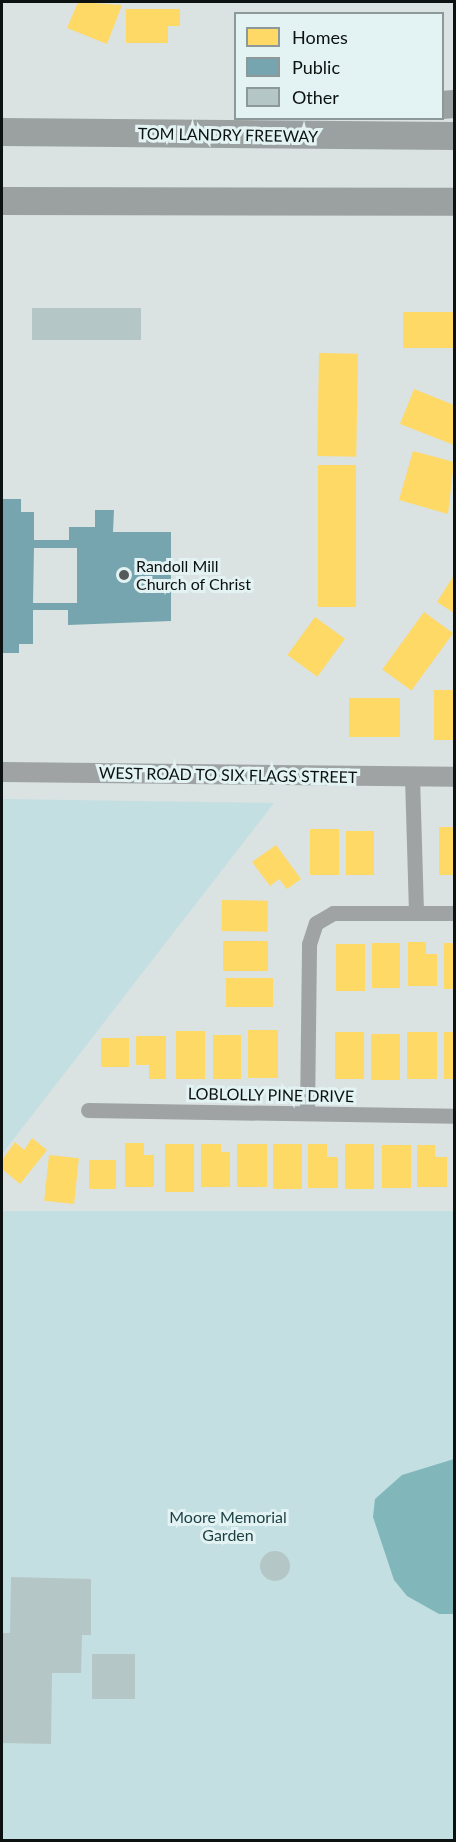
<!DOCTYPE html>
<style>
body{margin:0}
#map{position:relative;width:456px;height:1842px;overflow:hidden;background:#dae2e2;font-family:Lato,sans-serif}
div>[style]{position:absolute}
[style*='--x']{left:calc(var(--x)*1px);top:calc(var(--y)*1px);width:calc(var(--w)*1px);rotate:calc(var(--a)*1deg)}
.green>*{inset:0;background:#c4dfe1;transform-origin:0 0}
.water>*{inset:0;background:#81b7bb}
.homes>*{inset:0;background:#ffd966;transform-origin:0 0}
.public>*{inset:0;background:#76a5af}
.building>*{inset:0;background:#b5c6c7;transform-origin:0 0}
.round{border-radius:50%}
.minor>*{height:15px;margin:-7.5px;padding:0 7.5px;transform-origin:7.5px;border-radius:7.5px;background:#9fa3a3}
.tertiary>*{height:20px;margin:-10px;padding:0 10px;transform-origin:10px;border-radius:10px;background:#9fa3a3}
.motorway>*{height:28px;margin:-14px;padding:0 14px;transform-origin:14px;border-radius:14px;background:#9ba1a1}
.dots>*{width:16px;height:16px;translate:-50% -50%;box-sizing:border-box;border:3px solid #e3f2f3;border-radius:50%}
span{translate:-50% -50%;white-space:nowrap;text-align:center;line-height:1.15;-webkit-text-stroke:6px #e3f2f3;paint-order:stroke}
.street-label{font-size:16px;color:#0c1111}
.poi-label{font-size:16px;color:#0c1111}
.left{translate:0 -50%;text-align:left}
.park-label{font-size:16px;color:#1b3f41}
.frame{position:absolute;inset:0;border:3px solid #0c1111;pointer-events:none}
.legend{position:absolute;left:234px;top:12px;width:210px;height:108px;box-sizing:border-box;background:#e3f2f3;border:2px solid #8d9899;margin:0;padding:8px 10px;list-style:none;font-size:18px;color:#0c1111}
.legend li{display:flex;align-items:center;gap:12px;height:30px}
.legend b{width:30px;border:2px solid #8d9899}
</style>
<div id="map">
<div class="green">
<i style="clip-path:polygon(2px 799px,274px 803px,2px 1154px)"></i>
<i style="left:2px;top:1211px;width:452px;height:629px"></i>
</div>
<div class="water">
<i style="clip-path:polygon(454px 1459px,454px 1614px,439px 1614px,407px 1596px,394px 1580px,373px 1517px,375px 1499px,402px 1475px)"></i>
</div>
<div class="homes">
<i style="clip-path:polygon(78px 2px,122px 5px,107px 44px,67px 28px)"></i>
<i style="clip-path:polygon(126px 9px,180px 9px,180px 26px,168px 26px,168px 43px,126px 43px)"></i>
<i style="left:403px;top:312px;width:51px;height:36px"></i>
<i style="left:319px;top:353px;width:39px;height:103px;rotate:1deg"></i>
<i style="clip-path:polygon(414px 389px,454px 405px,454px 445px,400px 424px)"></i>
<i style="clip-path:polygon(413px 451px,454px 462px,448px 514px,399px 500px)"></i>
<i style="left:318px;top:465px;width:38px;height:142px"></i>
<i style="clip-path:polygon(454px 575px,454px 613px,437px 602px)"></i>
<i style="left:424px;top:612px;width:36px;height:71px;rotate:36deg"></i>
<i style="left:315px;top:617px;width:37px;height:47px;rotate:36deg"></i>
<i style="left:434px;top:690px;width:20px;height:50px"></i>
<i style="left:349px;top:698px;width:51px;height:39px"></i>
<i style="left:439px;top:827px;width:15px;height:48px"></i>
<i style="left:310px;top:829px;width:29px;height:46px"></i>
<i style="left:346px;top:831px;width:28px;height:44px"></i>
<i style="clip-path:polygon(276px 845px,301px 879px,287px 889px,279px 879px,270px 886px,252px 862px)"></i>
<i style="left:222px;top:900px;width:46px;height:31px;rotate:1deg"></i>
<i style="left:223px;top:941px;width:45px;height:30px"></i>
<i style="clip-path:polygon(408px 942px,426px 942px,426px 954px,437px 954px,437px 986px,408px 986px)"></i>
<i style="left:372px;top:943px;width:28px;height:45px"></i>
<i style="left:444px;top:943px;width:10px;height:46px"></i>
<i style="left:336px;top:944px;width:29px;height:47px"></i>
<i style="left:226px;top:978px;width:47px;height:29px"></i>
<i style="left:248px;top:1030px;width:30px;height:48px"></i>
<i style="left:176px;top:1031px;width:29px;height:48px"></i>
<i style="left:335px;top:1032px;width:29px;height:47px"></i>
<i style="left:407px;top:1032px;width:30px;height:47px"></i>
<i style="left:444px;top:1032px;width:10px;height:47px"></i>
<i style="left:371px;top:1034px;width:29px;height:46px"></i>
<i style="left:213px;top:1035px;width:28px;height:44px"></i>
<i style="clip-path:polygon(136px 1036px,166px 1036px,166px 1079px,149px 1079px,149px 1065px,136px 1065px)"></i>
<i style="left:101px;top:1038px;width:28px;height:29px"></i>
<i style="clip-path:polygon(32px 1138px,47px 1150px,20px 1184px,2px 1169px,2px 1160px,15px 1142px,24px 1150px)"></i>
<i style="clip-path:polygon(125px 1143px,144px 1143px,144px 1155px,154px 1155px,154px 1187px,125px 1187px)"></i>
<i style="left:165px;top:1144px;width:29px;height:48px"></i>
<i style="clip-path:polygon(201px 1144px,221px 1144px,221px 1152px,230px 1152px,230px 1187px,201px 1187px)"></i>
<i style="left:237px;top:1144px;width:30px;height:43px"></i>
<i style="left:273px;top:1144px;width:29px;height:45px"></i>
<i style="clip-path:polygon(308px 1144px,327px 1144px,327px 1157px,338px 1157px,338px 1188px,308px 1188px)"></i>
<i style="left:345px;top:1144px;width:29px;height:45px"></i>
<i style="left:382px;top:1145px;width:29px;height:43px"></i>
<i style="clip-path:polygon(417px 1145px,435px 1145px,435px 1157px,447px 1157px,447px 1187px,417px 1187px)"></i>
<i style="left:49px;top:1155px;width:30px;height:46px;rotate:6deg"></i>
<i style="left:89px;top:1160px;width:27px;height:29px"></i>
</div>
<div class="public">
<i style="clip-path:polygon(evenodd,2px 499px,21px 499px,21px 512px,34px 512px,34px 540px,69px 540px,69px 527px,95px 527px,95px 510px,114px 510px,113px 532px,171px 532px,171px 621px,68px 625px,68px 610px,33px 610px,33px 644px,19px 644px,19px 653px,2px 653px,2px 499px,34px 548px,77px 548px,77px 603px,33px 603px,34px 548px)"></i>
</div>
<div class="building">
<i style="left:32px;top:308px;width:109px;height:32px"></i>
<i class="round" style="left:260px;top:1551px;width:30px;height:30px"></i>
<i style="clip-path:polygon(11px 1577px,91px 1579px,91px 1635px,82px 1635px,81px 1673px,52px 1673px,51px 1744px,2px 1743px,2px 1633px,10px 1633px)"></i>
<i style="left:92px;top:1654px;width:43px;height:45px"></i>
</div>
<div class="minor">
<i style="--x:412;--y:777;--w:136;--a:88.3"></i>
<i style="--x:88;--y:1110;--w:366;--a:0.9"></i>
<i style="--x:307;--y:1113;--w:169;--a:-89.3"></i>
<i style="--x:309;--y:944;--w:22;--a:-72"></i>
<i style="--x:316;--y:923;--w:20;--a:-30"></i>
<i style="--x:333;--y:913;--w:121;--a:0"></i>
</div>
<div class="tertiary">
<i style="--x:2;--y:772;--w:452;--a:0.6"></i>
</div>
<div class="motorway">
<i style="--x:442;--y:105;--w:12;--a:-5"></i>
<i style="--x:2;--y:132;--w:452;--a:0.5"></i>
<i style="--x:2;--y:201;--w:452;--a:0.1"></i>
</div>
<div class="dots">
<i style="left:124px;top:575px;background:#545a5a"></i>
</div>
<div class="street-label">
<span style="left:228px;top:135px;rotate:1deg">TOM LANDRY FREEWAY</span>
<span style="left:228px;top:775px;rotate:1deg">WEST ROAD TO SIX FLAGS STREET</span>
<span style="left:271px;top:1095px;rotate:1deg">LOBLOLLY PINE DRIVE</span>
</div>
<div class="poi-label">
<span class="left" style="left:136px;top:575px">Randoll Mill<br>Church of Christ</span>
</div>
<div class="park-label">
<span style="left:228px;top:1526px">Moore Memorial<br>Garden</span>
</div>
<div class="frame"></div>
<ul class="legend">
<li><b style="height:16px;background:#ffd966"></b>Homes</li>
<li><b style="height:16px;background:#76a5af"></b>Public</li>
<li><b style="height:16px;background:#b5c6c7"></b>Other</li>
</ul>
</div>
